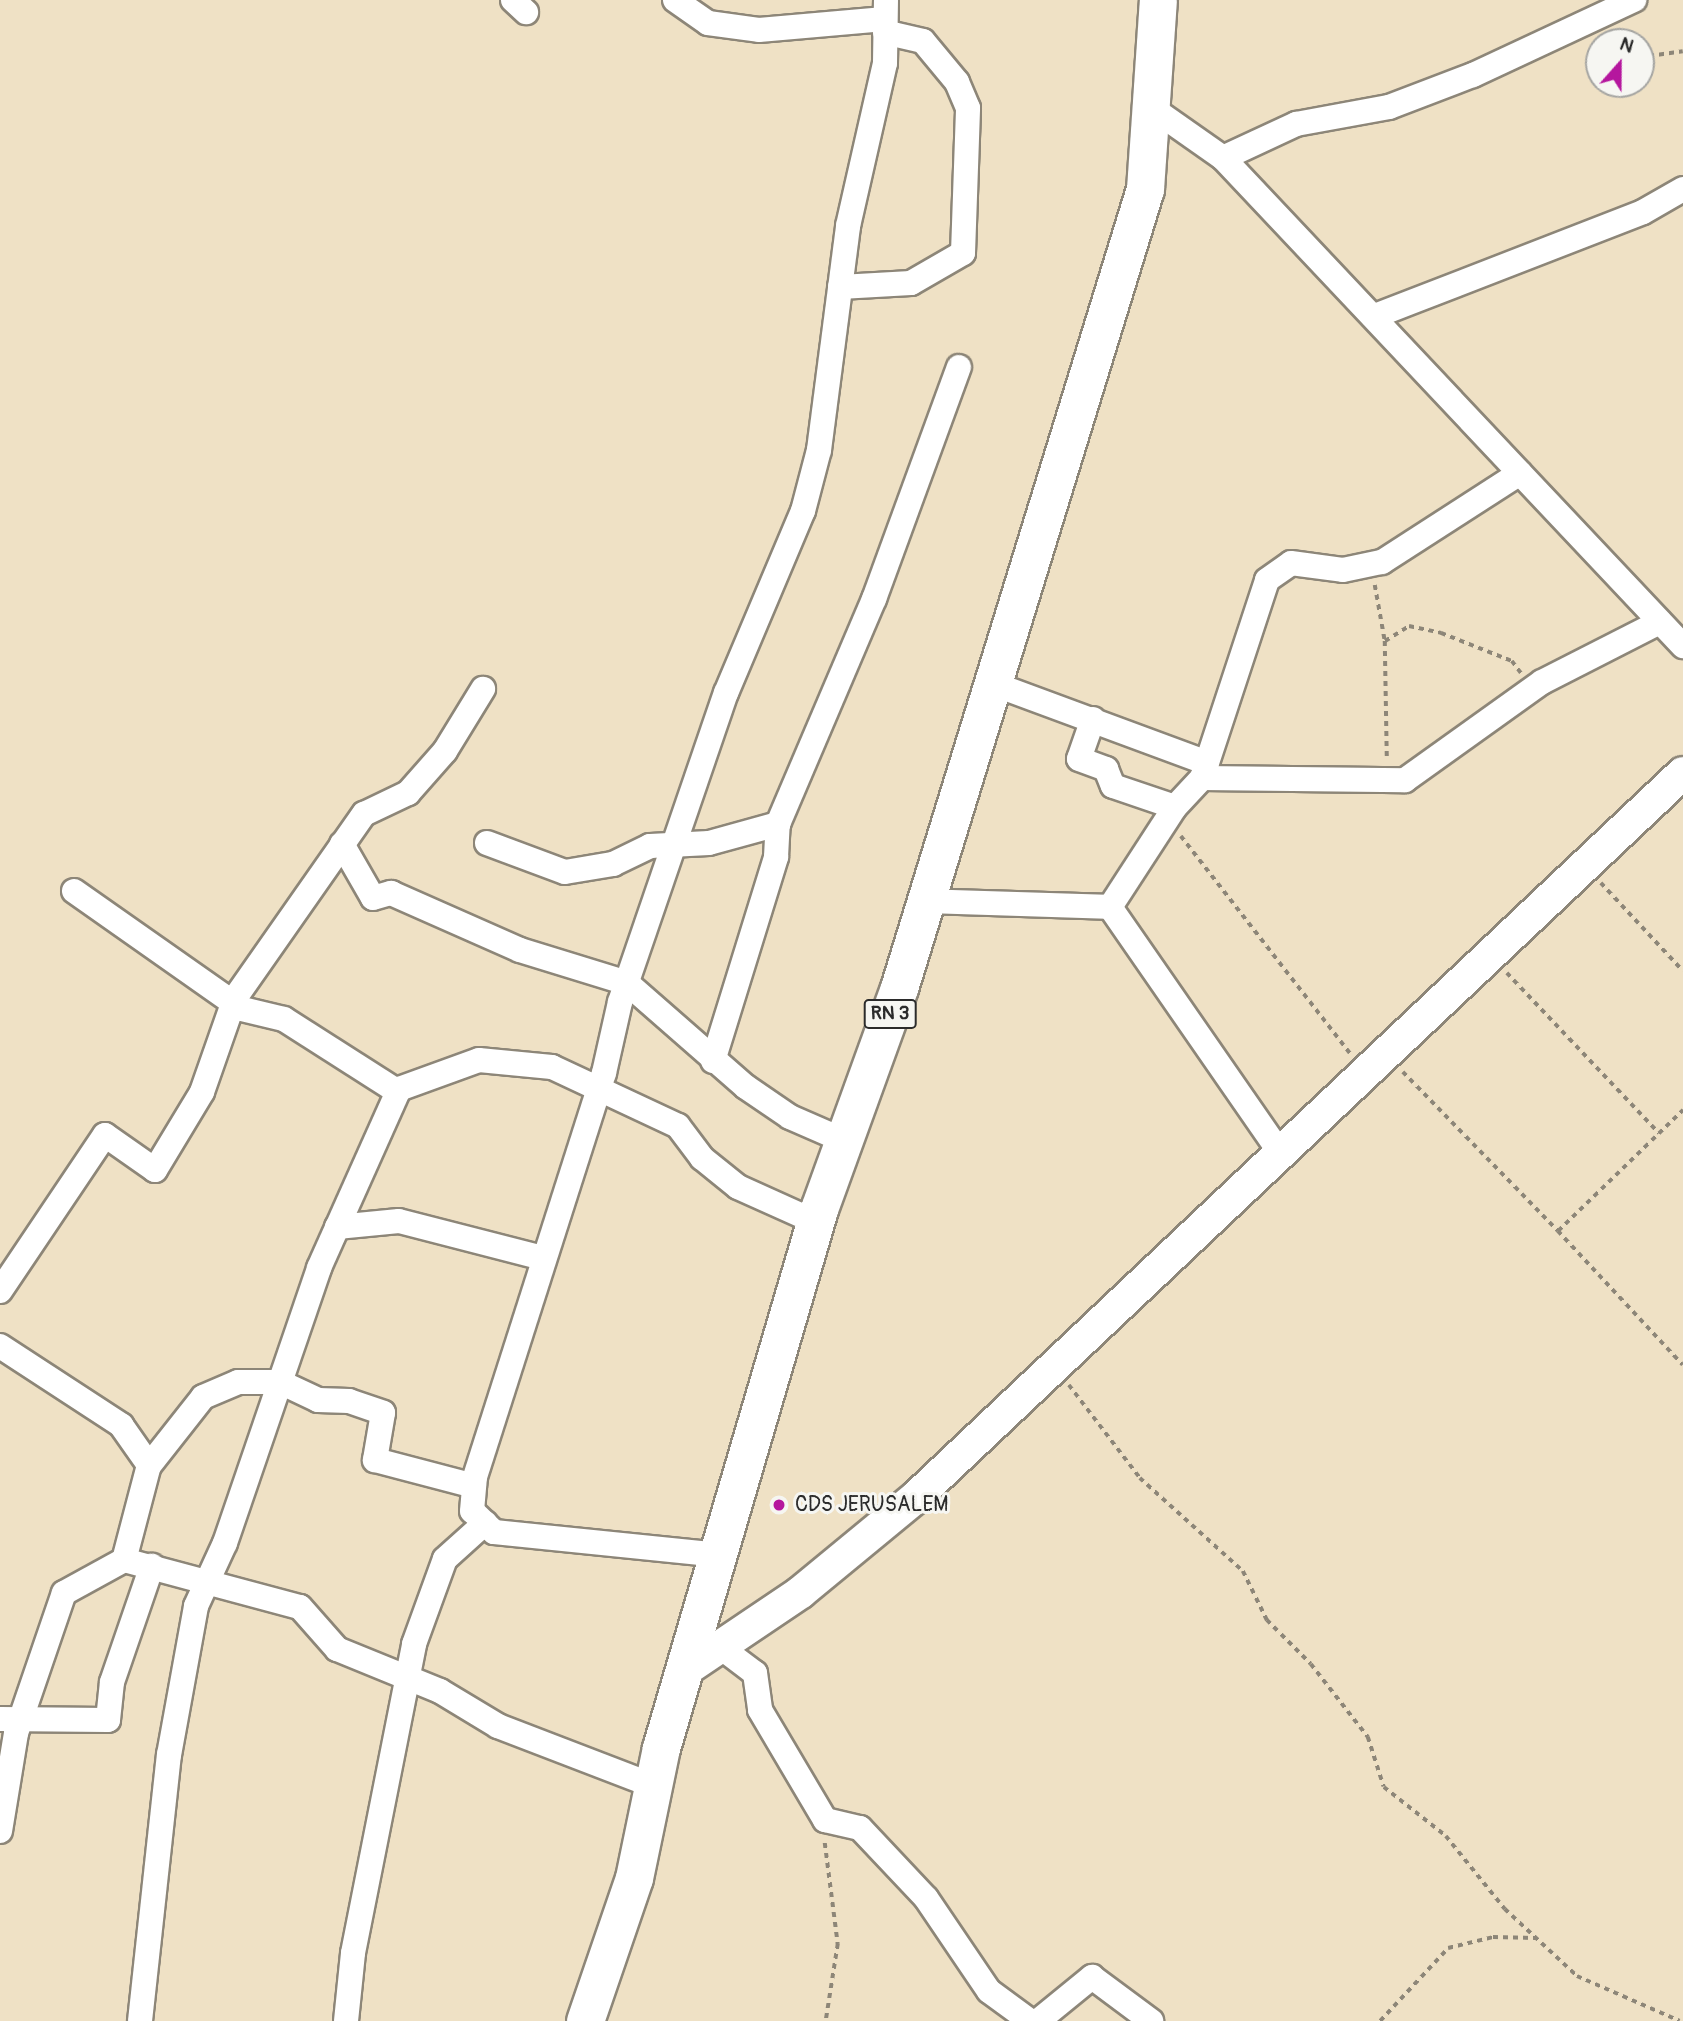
<!DOCTYPE html>
<style>
body{margin:0}
#map{position:relative;width:1683px;height:2021px;overflow:hidden;background:#efe1c5;font-family:Pangolin,sans-serif}
div>[style]{position:absolute}
[style*='--x']{left:calc(var(--x)*1px);top:calc(var(--y)*1px);width:calc(var(--w)*1px);rotate:calc(var(--a)*1deg)}
.path>*{height:3.5px;margin-top:-1.75px;transform-origin:0;background:repeating-linear-gradient(90deg,#8d8678 0 5px,transparent 0 10px)}
.roads{filter:drop-shadow(2px 0 #8d8678) drop-shadow(-2px 0 #8d8678) drop-shadow(0 2px #8d8678) drop-shadow(0 -2px #8d8678)}
.minor>*{height:24px;margin:-12px;padding:0 12px;transform-origin:12px;border-radius:12px;background:#fff}
.major>*{height:32px;margin:-16px;padding:0 16px;transform-origin:16px;border-radius:16px;background:#fff}
.highway>*{height:37px;margin:-18.5px;padding:0 18.5px;transform-origin:18.5px;border-radius:18.5px;background:#fff}
.dots>*{width:19px;height:19px;translate:-50% -50%;box-sizing:border-box;border:4px solid #f6f6f2;border-radius:50%}
span{translate:-50% -50%;white-space:nowrap;text-align:center;line-height:1.15;-webkit-text-stroke:6px #f6f6f2;paint-order:stroke}
.shield-label span{padding:2px 5px;background:#f6f6f2;border:2px solid;border-radius:5px;-webkit-text-stroke-width:0}
.shield-label{font-size:19px;color:#2b2b2b;font-weight:700}
.poi-label{font-size:21px;color:#2b2b2b}
.left{translate:0 -50%;text-align:left}
.north{position:absolute;left:1585px;top:28px;width:70px;height:70px;box-sizing:border-box;background:#f6f6f2;border:2px solid #a5a5a2;border-radius:50%;rotate:21deg;font-size:19px;font-weight:700;line-height:28px;text-align:center;color:#2b2b2b}
.north::after{content:'';display:block;margin:auto;width:24px;height:32px;background:#b5179e;clip-path:polygon(50% 0,100% 100%,50% 72%,0 100%)}
</style>
<div id="map">
<div class="path">
<i style="--x:1614;--y:32;--w:18;--a:34"></i>
<i style="--x:1641;--y:50;--w:10;--a:37"></i>
<i style="--x:1649;--y:56;--w:34;--a:-8"></i>
<i style="--x:1375;--y:585;--w:57;--a:79.9"></i>
<i style="--x:1385;--y:641;--w:28;--a:-32"></i>
<i style="--x:1409;--y:626;--w:33;--a:12"></i>
<i style="--x:1441;--y:633;--w:76;--a:21.5"></i>
<i style="--x:1512;--y:661;--w:15;--a:53"></i>
<i style="--x:1385;--y:641;--w:119;--a:89"></i>
<i style="--x:1181;--y:836;--w:275;--a:52.1"></i>
<i style="--x:1601;--y:883;--w:120;--a:47"></i>
<i style="--x:1507;--y:973;--w:221;--a:46.5"></i>
<i style="--x:1403;--y:1072;--w:222;--a:45.7"></i>
<i style="--x:1558;--y:1231;--w:174;--a:-44.1"></i>
<i style="--x:1558;--y:1231;--w:183;--a:47"></i>
<i style="--x:1069;--y:1385;--w:117;--a:52.6"></i>
<i style="--x:1140;--y:1478;--w:139;--a:42.1"></i>
<i style="--x:1243;--y:1571;--w:55;--a:63.9"></i>
<i style="--x:1267;--y:1620;--w:62;--a:45"></i>
<i style="--x:1311;--y:1664;--w:93;--a:52"></i>
<i style="--x:1368;--y:1737;--w:52;--a:72.3"></i>
<i style="--x:1384;--y:1787;--w:79;--a:38.3"></i>
<i style="--x:1446;--y:1836;--w:94;--a:51.1"></i>
<i style="--x:1505;--y:1909;--w:98;--a:42.9"></i>
<i style="--x:1577;--y:1976;--w:112;--a:23.6"></i>
<i style="--x:825;--y:1843;--w:102;--a:82.7"></i>
<i style="--x:838;--y:1944;--w:78;--a:98.9"></i>
<i style="--x:1380;--y:2021;--w:100;--a:-47"></i>
<i style="--x:1448;--y:1948;--w:46;--a:-13.7"></i>
<i style="--x:1493;--y:1937;--w:43;--a:1.3"></i>
</div>
<div class="roads">
<div class="minor">
<i style="--x:513;--y:0;--w:18;--a:43"></i>
<i style="--x:675;--y:0;--w:40;--a:34.9"></i>
<i style="--x:708;--y:23;--w:51;--a:7.8"></i>
<i style="--x:759;--y:30;--w:126;--a:-5"></i>
<i style="--x:1149;--y:106;--w:90;--a:35.1"></i>
<i style="--x:1223;--y:158;--w:671;--a:46.69"></i>
<i style="--x:1223;--y:158;--w:81;--a:-25"></i>
<i style="--x:1296;--y:124;--w:95;--a:-10.4"></i>
<i style="--x:1389;--y:107;--w:90;--a:-20.9"></i>
<i style="--x:1473;--y:75;--w:178;--a:-25"></i>
<i style="--x:840;--y:287;--w:71;--a:-3.2"></i>
<i style="--x:911;--y:283;--w:60;--a:-30"></i>
<i style="--x:963;--y:253;--w:145;--a:-88"></i>
<i style="--x:968;--y:108;--w:28;--a:-113"></i>
<i style="--x:957;--y:82;--w:53;--a:-129.7"></i>
<i style="--x:923;--y:41;--w:39;--a:-167"></i>
<i style="--x:1375;--y:316;--w:287;--a:-21.2"></i>
<i style="--x:1643;--y:212;--w:46;--a:-29.9"></i>
<i style="--x:991;--y:683;--w:230;--a:20.3"></i>
<i style="--x:1093;--y:719;--w:42;--a:109.3"></i>
<i style="--x:1079;--y:759;--w:29;--a:20"></i>
<i style="--x:1106;--y:769;--w:18;--a:68"></i>
<i style="--x:1113;--y:786;--w:65;--a:18.7"></i>
<i style="--x:1175;--y:807;--w:40;--a:-47"></i>
<i style="--x:1202;--y:778;--w:208;--a:-71.8"></i>
<i style="--x:1267;--y:580;--w:29;--a:-35"></i>
<i style="--x:1291;--y:563;--w:52;--a:7.7"></i>
<i style="--x:1343;--y:570;--w:40;--a:-12"></i>
<i style="--x:1382;--y:562;--w:164;--a:-32.8"></i>
<i style="--x:1202;--y:778;--w:203;--a:0.6"></i>
<i style="--x:1405;--y:780;--w:168;--a:-35.6"></i>
<i style="--x:1542;--y:682;--w:132;--a:-27"></i>
<i style="--x:487;--y:843;--w:83;--a:20.4"></i>
<i style="--x:565;--y:872;--w:49;--a:-9.5"></i>
<i style="--x:613;--y:864;--w:41;--a:-25.9"></i>
<i style="--x:650;--y:846;--w:59;--a:-2.9"></i>
<i style="--x:709;--y:843;--w:72;--a:-15.4"></i>
<i style="--x:778;--y:824;--w:245;--a:-66.9"></i>
<i style="--x:874;--y:599;--w:247;--a:-69.9"></i>
<i style="--x:342;--y:844;--w:62;--a:60.1"></i>
<i style="--x:373;--y:898;--w:19;--a:-16"></i>
<i style="--x:391;--y:893;--w:141;--a:23.8"></i>
<i style="--x:520;--y:950;--w:112;--a:17.1"></i>
<i style="--x:627;--y:983;--w:158;--a:41.2"></i>
<i style="--x:746;--y:1087;--w:53;--a:34.3"></i>
<i style="--x:790;--y:1117;--w:60;--a:23.6"></i>
<i style="--x:74;--y:891;--w:205;--a:35.1"></i>
<i style="--x:242;--y:1009;--w:43;--a:13.4"></i>
<i style="--x:284;--y:1019;--w:135;--a:32.6"></i>
<i style="--x:923;--y:901;--w:187;--a:1.8"></i>
<i style="--x:1110;--y:907;--w:119;--a:-57"></i>
<i style="--x:1110;--y:907;--w:302;--a:55.3"></i>
<i style="--x:713;--y:1061;--w:214;--a:-72.8"></i>
<i style="--x:776;--y:857;--w:33;--a:-87"></i>
<i style="--x:337;--y:1227;--w:62;--a:-5.5"></i>
<i style="--x:399;--y:1221;--w:149;--a:14.4"></i>
<i style="--x:0;--y:1291;--w:188;--a:-56.1"></i>
<i style="--x:105;--y:1135;--w:61;--a:35"></i>
<i style="--x:155;--y:1170;--w:91;--a:-58.9"></i>
<i style="--x:202;--y:1092;--w:100;--a:-70.7"></i>
<i style="--x:235;--y:998;--w:225;--a:-55"></i>
<i style="--x:364;--y:814;--w:49;--a:-25.5"></i>
<i style="--x:408;--y:793;--w:56;--a:-48.6"></i>
<i style="--x:445;--y:751;--w:73;--a:-58.5"></i>
<i style="--x:0;--y:1346;--w:145;--a:33.1"></i>
<i style="--x:121;--y:1425;--w:49;--a:55"></i>
<i style="--x:149;--y:1465;--w:98;--a:104.7"></i>
<i style="--x:124;--y:1560;--w:182;--a:15"></i>
<i style="--x:300;--y:1607;--w:56;--a:48.6"></i>
<i style="--x:337;--y:1649;--w:111;--a:22.2"></i>
<i style="--x:440;--y:1691;--w:68;--a:31.1"></i>
<i style="--x:498;--y:1726;--w:165;--a:21"></i>
<i style="--x:148;--y:1467;--w:89;--a:-51.8"></i>
<i style="--x:203;--y:1397;--w:38;--a:-23"></i>
<i style="--x:238;--y:1382;--w:42;--a:0"></i>
<i style="--x:280;--y:1382;--w:42;--a:25.3"></i>
<i style="--x:318;--y:1400;--w:31;--a:2"></i>
<i style="--x:349;--y:1401;--w:36;--a:19"></i>
<i style="--x:383;--y:1413;--w:48;--a:99.7"></i>
<i style="--x:375;--y:1460;--w:102;--a:14.7"></i>
<i style="--x:720;--y:1555;--w:227;--a:-174.2"></i>
<i style="--x:494;--y:1532;--w:30;--a:-136"></i>
<i style="--x:472;--y:1511;--w:34;--a:-85"></i>
<i style="--x:475;--y:1477;--w:424;--a:-72.3"></i>
<i style="--x:604;--y:1073;--w:73;--a:-77.3"></i>
<i style="--x:620;--y:1002;--w:327;--a:-71.1"></i>
<i style="--x:726;--y:693;--w:198;--a:-67.1"></i>
<i style="--x:803;--y:511;--w:63;--a:-75.3"></i>
<i style="--x:819;--y:450;--w:226;--a:-82.6"></i>
<i style="--x:848;--y:226;--w:167;--a:-77.2"></i>
<i style="--x:885;--y:63;--w:63;--a:-89.1"></i>
<i style="--x:723;--y:1649;--w:40;--a:37"></i>
<i style="--x:755;--y:1673;--w:37;--a:82"></i>
<i style="--x:760;--y:1710;--w:128;--a:59.4"></i>
<i style="--x:825;--y:1820;--w:36;--a:13"></i>
<i style="--x:860;--y:1828;--w:96;--a:46.7"></i>
<i style="--x:926;--y:1898;--w:112;--a:55.9"></i>
<i style="--x:989;--y:1991;--w:51;--a:36.2"></i>
<i style="--x:0;--y:1719;--w:108;--a:0.5"></i>
<i style="--x:108;--y:1720;--w:38;--a:-84"></i>
<i style="--x:112;--y:1682;--w:123;--a:-71"></i>
<i style="--x:0;--y:1831;--w:99;--a:-80.7"></i>
<i style="--x:16;--y:1733;--w:148;--a:-71.1"></i>
<i style="--x:64;--y:1593;--w:68;--a:-28.8"></i>
<i style="--x:140;--y:2021;--w:268;--a:-83.8"></i>
<i style="--x:169;--y:1755;--w:151;--a:-79.7"></i>
<i style="--x:196;--y:1606;--w:69;--a:-65.3"></i>
<i style="--x:225;--y:1543;--w:291;--a:-71.1"></i>
<i style="--x:319;--y:1268;--w:196;--a:-65.9"></i>
<i style="--x:399;--y:1089;--w:85;--a:-19.9"></i>
<i style="--x:479;--y:1060;--w:73;--a:5.5"></i>
<i style="--x:552;--y:1067;--w:139;--a:25.1"></i>
<i style="--x:678;--y:1126;--w:40;--a:53"></i>
<i style="--x:702;--y:1158;--w:46;--a:38.9"></i>
<i style="--x:738;--y:1187;--w:85;--a:24.2"></i>
<i style="--x:346;--y:2021;--w:68;--a:-84.1"></i>
<i style="--x:353;--y:1953;--w:315;--a:-78.8"></i>
<i style="--x:414;--y:1644;--w:90;--a:-70"></i>
<i style="--x:445;--y:1559;--w:54;--a:-42"></i>
<i style="--x:1038;--y:2021;--w:70;--a:-39.2"></i>
<i style="--x:1092;--y:1977;--w:74;--a:36.7"></i>
</div>
<div class="major">
<i style="--x:684;--y:1671;--w:141;--a:-34"></i>
<i style="--x:801;--y:1592;--w:148;--a:-39.5"></i>
<i style="--x:915;--y:1498;--w:1056;--a:-43.35"></i>
</div>
<div class="highway">
<i style="--x:585;--y:2021;--w:151;--a:-71.1"></i>
<i style="--x:634;--y:1878;--w:133;--a:-78.3"></i>
<i style="--x:661;--y:1748;--w:562;--a:-73.66"></i>
<i style="--x:819;--y:1209;--w:235;--a:-70.1"></i>
<i style="--x:899;--y:988;--w:836;--a:-72.89"></i>
<i style="--x:1145;--y:189;--w:189;--a:-86.1"></i>
</div>
</div>
<div class="dots">
<i style="left:779px;top:1505px;background:#b5179e"></i>
</div>
<div class="shield-label">
<span style="left:890px;top:1014px">RN 3</span>
</div>
<div class="poi-label">
<span class="left" style="left:795px;top:1505px">CDS JERUSALEM</span>
</div>
<div class="north">N</div>
</div>
